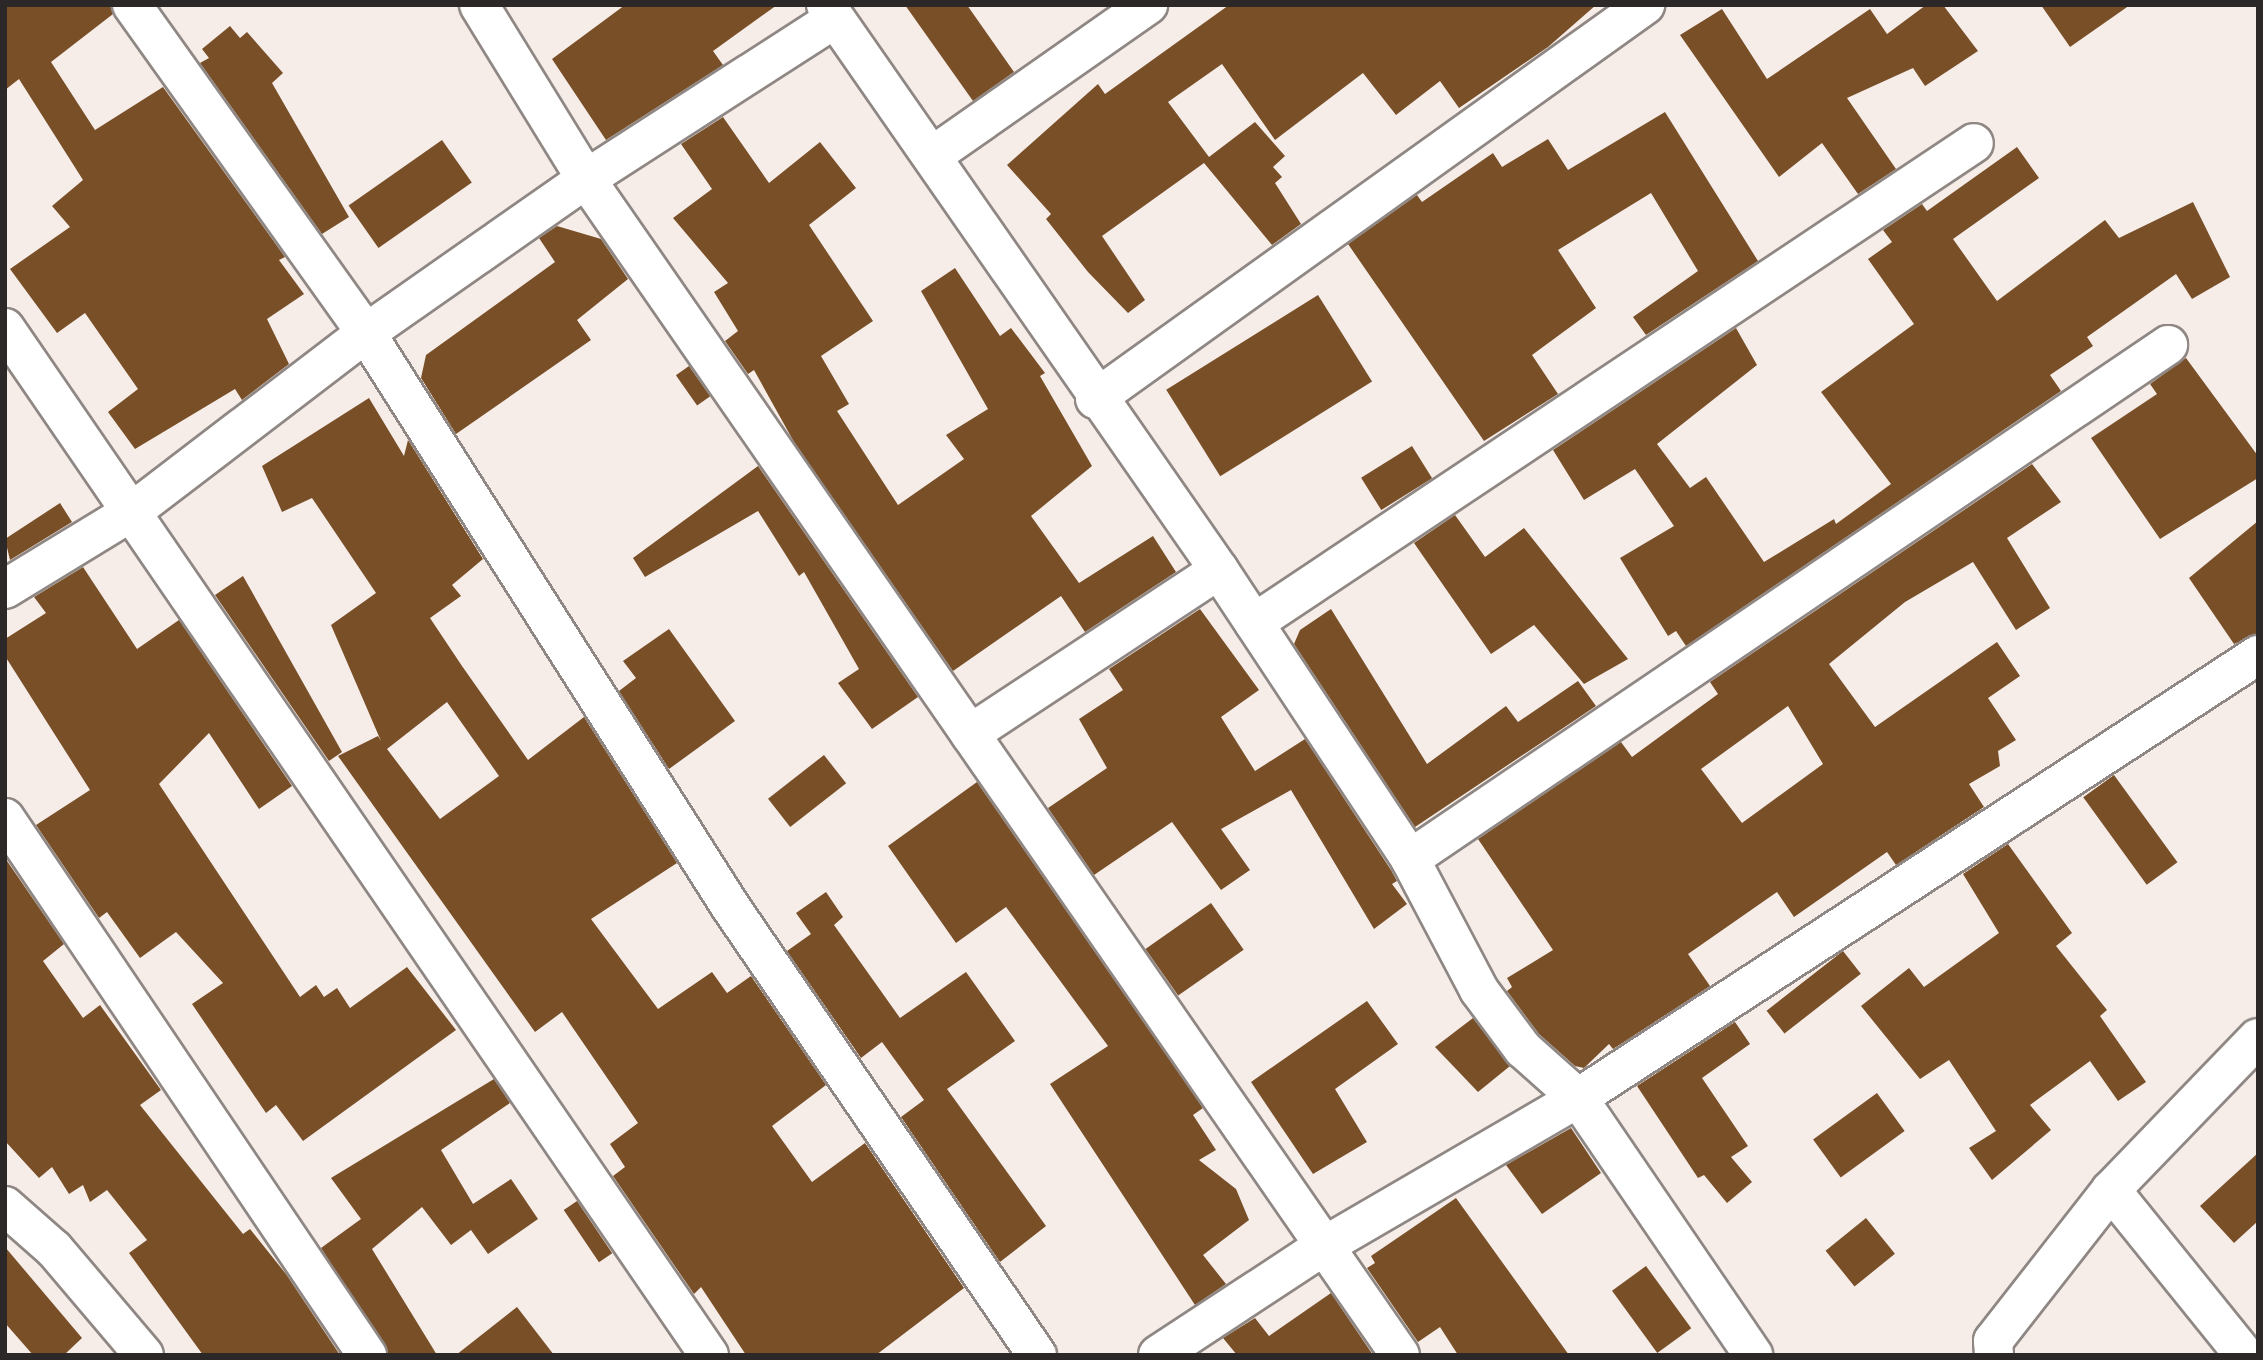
<!DOCTYPE html>
<style>
body{margin:0}
#map{position:relative;width:2263px;height:1360px;overflow:hidden;background:#f6ede9;font-family:"IBM Plex Sans",sans-serif}
div>[style]{position:absolute}
[style*='--x']{left:calc(var(--x)*1px);top:calc(var(--y)*1px);width:calc(var(--w)*1px);rotate:calc(var(--a)*1deg)}
.building>*{inset:0;background:#794f28;transform-origin:0 0}
.roads{filter:drop-shadow(2px 0 #8f8783) drop-shadow(-2px 0 #8f8783) drop-shadow(0 2px #8f8783) drop-shadow(0 -2px #8f8783)}
.street>*{height:38px;margin:-19px;padding:0 19px;transform-origin:19px;border-radius:19px;background:#fff}
span{translate:-50% -50%;white-space:nowrap;text-align:center;line-height:1.15;-webkit-text-stroke:7px #fff;paint-order:stroke}
.frame{position:absolute;inset:0;border:7px solid #2c2827;pointer-events:none}
</style>
<div id="map">
<div class="building">
<i style="clip-path:polygon(5px 5px,110px 5px,113px 14px,51px 62px,95px 130px,163px 87px,285px 257px,279px 260px,304px 294px,267px 319px,289px 364px,242px 400px,235px 389px,135px 449px,108px 412px,138px 389px,85px 313px,57px 333px,10px 269px,70px 227px,52px 206px,83px 180px,19px 79px,5px 90px)"></i>
<i style="clip-path:polygon(625px 5px,777px 5px,713px 51px,723px 65px,606px 140px,552px 59px)"></i>
<i style="clip-path:polygon(905px 5px,967px 5px,1014px 72px,973px 101px)"></i>
<i style="clip-path:polygon(1229px 5px,1596px 5px,1548px 47px,1459px 108px,1440px 81px,1396px 115px,1363px 73px,1275px 140px,1222px 64px,1168px 102px,1209px 157px,1255px 122px,1285px 156px,1273px 167px,1282px 177px,1275px 183px,1301px 224px,1272px 245px,1204px 163px,1102px 236px,1145px 300px,1128px 313px,1088px 272px,1046px 219px,1051px 214px,1007px 165px,1098px 84px,1105px 94px)"></i>
<i style="clip-path:polygon(1926px 5px,1943px 5px,1978px 51px,1925px 86px,1913px 68px,1847px 98px,1896px 169px,1858px 194px,1822px 143px,1779px 177px,1680px 35px,1722px 9px,1767px 79px,1870px 9px,1887px 34px)"></i>
<i style="clip-path:polygon(2041px 5px,2130px 5px,2070px 47px)"></i>
<i style="clip-path:polygon(230px 26px,240px 38px,247px 32px,283px 73px,272px 83px,349px 217px,322px 234px,200px 63px,209px 58px,202px 49px)"></i>
<i style="clip-path:polygon(1665px 112px,1758px 261px,1646px 335px,1633px 317px,1698px 271px,1651px 193px,1558px 250px,1596px 308px,1532px 355px,1558px 394px,1484px 441px,1348px 244px,1417px 195px,1422px 202px,1493px 153px,1502px 167px,1548px 139px,1568px 170px)"></i>
<i style="clip-path:polygon(723px 117px,769px 183px,820px 142px,856px 188px,809px 225px,873px 321px,821px 356px,849px 404px,837px 411px,898px 505px,964px 459px,946px 435px,988px 409px,921px 291px,955px 268px,1000px 336px,1011px 328px,1045px 373px,1040px 376px,1092px 466px,1031px 516px,1079px 583px,1153px 536px,1176px 572px,1085px 632px,1061px 596px,953px 671px,794px 442px,754px 370px,748px 374px,725px 341px,738px 331px,714px 292px,728px 283px,673px 218px,712px 189px,681px 144px)"></i>
<i style="left:442px;top:140px;width:52px;height:114px;rotate:55deg"></i>
<i style="clip-path:polygon(2017px 147px,2039px 178px,1953px 239px,1997px 301px,2105px 220px,2119px 238px,2193px 202px,2230px 277px,2192px 299px,2176px 274px,2087px 337px,2093px 346px,2050px 375px,2061px 391px,1686px 646px,1676px 631px,1668px 636px,1620px 558px,1674px 526px,1635px 469px,1584px 500px,1553px 450px,1736px 328px,1757px 365px,1657px 444px,1690px 488px,1706px 477px,1764px 562px,1834px 519px,1836px 524px,1891px 484px,1821px 392px,1914px 324px,1868px 259px,1892px 242px,1883px 230px,1922px 204px,1927px 211px)"></i>
<i style="clip-path:polygon(557px 226px,601px 239px,628px 279px,577px 320px,591px 340px,456px 434px,421px 378px,426px 355px,555px 262px,539px 238px)"></i>
<i style="left:1318px;top:295px;width:102px;height:179px;rotate:58deg"></i>
<i style="clip-path:polygon(2186px 358px,2258px 456px,2258px 478px,2160px 539px,2091px 438px,2157px 394px,2150px 384px)"></i>
<i style="left:689px;top:366px;width:37px;height:16px;rotate:55deg"></i>
<i style="clip-path:polygon(evenodd,369px 398px,404px 456px,408px 440px,483px 559px,452px 585px,461px 596px,430px 618px,462px 666px,528px 760px,584px 717px,677px 863px,591px 919px,658px 1009px,712px 972px,727px 993px,751px 976px,826px 1085px,772px 1126px,812px 1182px,865px 1143px,964px 1288px,876px 1355px,746px 1355px,701px 1287px,694px 1294px,613px 1176px,625px 1167px,610px 1144px,638px 1123px,562px 1012px,535px 1032px,338px 756px,378px 736px,381px 741px,331px 625px,376px 593px,312px 498px,282px 512px,262px 466px,369px 398px,447px 702px,499px 776px,440px 819px,387px 749px,447px 702px)"></i>
<i style="left:1412px;top:446px;width:38px;height:60px;rotate:58deg"></i>
<i style="clip-path:polygon(evenodd,2032px 464px,2061px 502px,2007px 538px,2050px 608px,2016px 630px,1973px 562px,1905px 602px,1829px 664px,1875px 727px,1997px 642px,2020px 676px,1988px 698px,2016px 740px,1998px 751px,2000px 766px,1969px 784px,1984px 807px,1896px 865px,1887px 852px,1794px 917px,1777px 892px,1688px 954px,1710px 986px,1613px 1049px,1609px 1044px,1584px 1068px,1575px 1066px,1539px 1034px,1507px 991px,1512px 987px,1507px 978px,1553px 950px,1478px 839px,1621px 742px,1632px 757px,1718px 694px,1710px 682px,2032px 464px,1788px 706px,1823px 764px,1742px 823px,1701px 769px,1788px 706px)"></i>
<i style="clip-path:polygon(758px 466px,918px 697px,872px 729px,838px 683px,859px 669px,804px 572px,799px 576px,758px 511px,645px 577px,633px 558px)"></i>
<i style="clip-path:polygon(60px 503px,72px 522px,10px 560px,5px 539px)"></i>
<i style="clip-path:polygon(1455px 515px,1485px 557px,1524px 528px,1628px 659px,1584px 684px,1534px 625px,1491px 654px,1414px 543px)"></i>
<i style="clip-path:polygon(2258px 521px,2258px 633px,2234px 644px,2189px 578px)"></i>
<i style="clip-path:polygon(83px 567px,137px 649px,179px 620px,292px 786px,259px 809px,209px 733px,159px 784px,300px 997px,316px 985px,324px 997px,337px 988px,350px 1008px,407px 967px,456px 1030px,303px 1141px,276px 1105px,266px 1113px,192px 1004px,223px 983px,176px 932px,140px 958px,107px 912px,99px 918px,36px 825px,90px 790px,5px 656px,5px 639px,46px 613px,34px 597px)"></i>
<i style="clip-path:polygon(243px 576px,342px 752px,329px 761px,215px 595px)"></i>
<i style="clip-path:polygon(1200px 609px,1259px 690px,1221px 717px,1255px 771px,1305px 739px,1391px 870px,1397px 881px,1392px 884px,1407px 904px,1374px 929px,1291px 790px,1221px 829px,1250px 870px,1221px 890px,1172px 822px,1094px 875px,1048px 808px,1107px 768px,1079px 719px,1123px 690px,1109px 669px)"></i>
<i style="clip-path:polygon(1331px 609px,1427px 764px,1506px 706px,1518px 722px,1578px 681px,1596px 706px,1415px 827px,1294px 644px,1300px 630px)"></i>
<i style="clip-path:polygon(669px 629px,735px 721px,669px 769px,619px 691px,636px 678px,623px 661px)"></i>
<i style="left:824px;top:755px;width:36px;height:71px;rotate:52deg"></i>
<i style="left:2114px;top:775px;width:108px;height:38px;rotate:54deg"></i>
<i style="clip-path:polygon(977px 782px,1203px 1108px,1193px 1115px,1216px 1150px,1199px 1160px,1236px 1189px,1249px 1220px,1203px 1255px,1226px 1284px,1195px 1305px,1050px 1084px,1108px 1046px,1006px 907px,956px 943px,888px 846px)"></i>
<i style="clip-path:polygon(2008px 844px,2072px 933px,2056px 946px,2107px 1010px,2100px 1016px,2146px 1082px,2118px 1101px,2090px 1061px,2030px 1105px,2051px 1130px,1992px 1180px,1969px 1148px,1996px 1131px,1949px 1060px,1920px 1079px,1861px 1006px,1909px 968px,1924px 987px,1999px 933px,1963px 874px)"></i>
<i style="clip-path:polygon(5px 858px,64px 944px,43px 961px,83px 1018px,100px 1005px,161px 1090px,140px 1105px,243px 1234px,250px 1229px,286px 1274px,340px 1355px,203px 1355px,129px 1253px,147px 1240px,107px 1190px,90px 1202px,83px 1185px,69px 1194px,52px 1167px,39px 1178px,5px 1141px)"></i>
<i style="clip-path:polygon(826px 892px,843px 917px,834px 925px,900px 1018px,966px 972px,1015px 1041px,947px 1089px,1046px 1226px,1000px 1262px,901px 1117px,924px 1100px,882px 1042px,861px 1058px,787px 951px,811px 934px,796px 913px)"></i>
<i style="left:1211px;top:903px;width:57px;height:80px;rotate:55deg"></i>
<i style="left:1843px;top:951px;width:29px;height:97px;rotate:52deg"></i>
<i style="clip-path:polygon(1367px 1001px,1398px 1044px,1335px 1089px,1367px 1142px,1313px 1174px,1251px 1082px)"></i>
<i style="clip-path:polygon(1473px 1018px,1510px 1066px,1478px 1092px,1435px 1047px)"></i>
<i style="clip-path:polygon(1735px 1022px,1750px 1044px,1702px 1078px,1748px 1146px,1731px 1157px,1752px 1182px,1727px 1203px,1704px 1175px,1698px 1178px,1637px 1086px)"></i>
<i style="clip-path:polygon(494px 1079px,510px 1103px,441px 1150px,473px 1204px,511px 1179px,538px 1219px,488px 1254px,471px 1230px,451px 1245px,422px 1207px,372px 1249px,437px 1355px,389px 1355px,321px 1248px,361px 1219px,331px 1178px)"></i>
<i style="left:1877px;top:1093px;width:47px;height:79px;rotate:54deg"></i>
<i style="clip-path:polygon(1571px 1128px,1601px 1173px,1542px 1214px,1506px 1165px)"></i>
<i style="clip-path:polygon(2258px 1153px,2258px 1221px,2234px 1243px,2200px 1206px)"></i>
<i style="clip-path:polygon(1456px 1198px,1569px 1355px,1458px 1355px,1440px 1327px,1418px 1342px,1367px 1268px,1375px 1263px,1371px 1256px)"></i>
<i style="left:577px;top:1201px;width:63px;height:16px;rotate:56deg"></i>
<i style="left:1866px;top:1218px;width:46px;height:52px;rotate:51deg"></i>
<i style="clip-path:polygon(5px 1247px,82px 1338px,64px 1355px,33px 1355px,5px 1323px)"></i>
<i style="left:1646px;top:1266px;width:77px;height:42px;rotate:54deg"></i>
<i style="clip-path:polygon(1331px 1293px,1373px 1355px,1237px 1355px,1223px 1338px,1255px 1318px,1269px 1336px)"></i>
<i style="clip-path:polygon(517px 1307px,554px 1355px,456px 1355px)"></i>
</div>
<div class="roads">
<div class="street">
<i style="--x:132;--y:5;--w:403;--a:54.5"></i>
<i style="--x:366;--y:333;--w:679;--a:57.57"></i>
<i style="--x:730;--y:906;--w:544;--a:55.64"></i>
<i style="--x:479;--y:5;--w:204;--a:58.4"></i>
<i style="--x:586;--y:179;--w:1430;--a:55.31"></i>
<i style="--x:826;--y:5;--w:688;--a:55.18"></i>
<i style="--x:1219;--y:570;--w:346;--a:56.5"></i>
<i style="--x:1410;--y:859;--w:148;--a:62.2"></i>
<i style="--x:1479;--y:990;--w:74;--a:53.3"></i>
<i style="--x:1523;--y:1049;--w:74;--a:41.7"></i>
<i style="--x:1578;--y:1098;--w:311;--a:55.7"></i>
<i style="--x:932;--y:156;--w:264;--a:-35"></i>
<i style="--x:5;--y:328;--w:1245;--a:55.57"></i>
<i style="--x:1095;--y:399;--w:677;--a:-35.62"></i>
<i style="--x:5;--y:589;--w:150;--a:-31.4"></i>
<i style="--x:133;--y:511;--w:293;--a:-37.4"></i>
<i style="--x:366;--y:333;--w:269;--a:-35"></i>
<i style="--x:586;--y:179;--w:295;--a:-32.8"></i>
<i style="--x:1254;--y:623;--w:865;--a:-33.69"></i>
<i style="--x:970;--y:734;--w:298;--a:-33.4"></i>
<i style="--x:5;--y:818;--w:648;--a:56.02"></i>
<i style="--x:1410;--y:859;--w:916;--a:-34.14"></i>
<i style="--x:2111;--y:1190;--w:212;--a:51.1"></i>
<i style="--x:5;--y:1206;--w:65;--a:41.3"></i>
<i style="--x:54;--y:1249;--w:139;--a:49.7"></i>
<i style="--x:1158;--y:1355;--w:199;--a:-33.3"></i>
<i style="--x:1324;--y:1246;--w:294;--a:-30.2"></i>
<i style="--x:1578;--y:1098;--w:812;--a:-33.08"></i>
<i style="--x:1994;--y:1355;--w:14;--a:-94"></i>
<i style="--x:1993;--y:1341;--w:192;--a:-52"></i>
<i style="--x:2111;--y:1190;--w:211;--a:-46"></i>
</div>
</div>
<div class="frame"></div>
</div>
